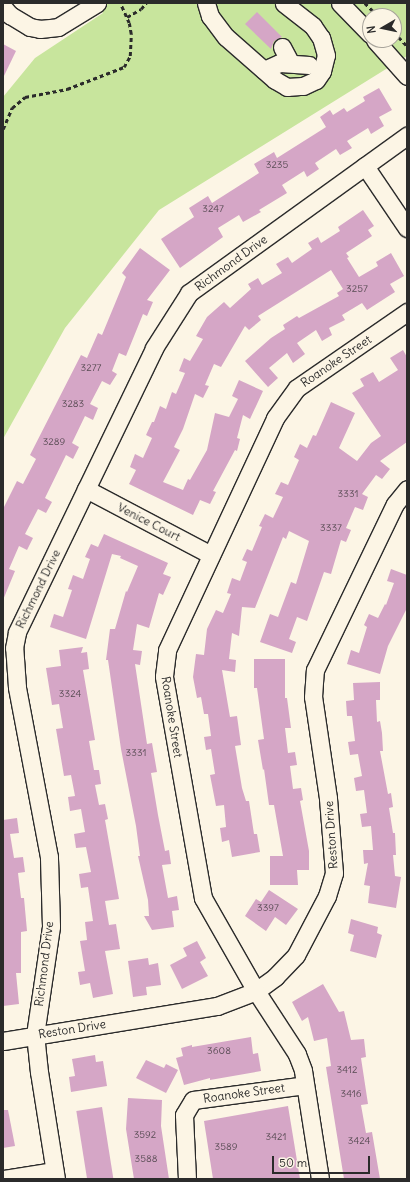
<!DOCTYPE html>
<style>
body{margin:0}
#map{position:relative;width:410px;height:1182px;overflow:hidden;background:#fcf5e5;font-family:Delius,sans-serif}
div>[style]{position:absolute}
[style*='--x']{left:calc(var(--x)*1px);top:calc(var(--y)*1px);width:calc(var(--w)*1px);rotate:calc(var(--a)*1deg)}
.green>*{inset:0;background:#c8e59d}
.building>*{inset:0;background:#d5a6c6;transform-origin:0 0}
.path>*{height:2.5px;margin-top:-1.25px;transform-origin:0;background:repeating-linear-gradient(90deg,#2b2b2b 0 4px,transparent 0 7px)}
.roads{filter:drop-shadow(1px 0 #2b2b2b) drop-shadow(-1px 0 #2b2b2b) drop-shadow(0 1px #2b2b2b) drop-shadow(0 -1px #2b2b2b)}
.minor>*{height:17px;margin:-8.5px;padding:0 8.5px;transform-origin:8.5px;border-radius:8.5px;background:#fcf5e5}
span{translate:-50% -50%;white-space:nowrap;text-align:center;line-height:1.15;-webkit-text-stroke:3px #fcf5e5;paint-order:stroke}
.number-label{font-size:10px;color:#564a52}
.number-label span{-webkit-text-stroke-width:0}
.street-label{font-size:12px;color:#2b2b2b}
.frame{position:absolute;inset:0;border:4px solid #2b2b2b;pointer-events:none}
.north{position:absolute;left:362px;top:8px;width:40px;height:40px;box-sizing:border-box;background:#fcf5e5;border:1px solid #a8a49b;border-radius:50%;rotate:261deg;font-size:11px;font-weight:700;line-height:16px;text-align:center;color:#2b2b2b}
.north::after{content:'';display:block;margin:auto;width:14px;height:18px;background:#2b2b2b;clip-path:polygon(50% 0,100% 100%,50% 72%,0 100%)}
.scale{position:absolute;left:272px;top:1156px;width:98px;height:18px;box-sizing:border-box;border:2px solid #2b2b2b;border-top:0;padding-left:5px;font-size:12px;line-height:14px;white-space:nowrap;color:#2b2b2b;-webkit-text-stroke:3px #fcf5e5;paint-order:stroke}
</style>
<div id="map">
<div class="green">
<i style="clip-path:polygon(evenodd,97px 3px,407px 3px,407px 56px,159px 210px,65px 328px,3px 439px,3px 97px,35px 58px,103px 13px,97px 3px,370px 16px,394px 16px,394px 40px,370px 40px,370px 16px)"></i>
</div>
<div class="building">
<i style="clip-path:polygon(257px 12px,282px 37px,274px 41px,271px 49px,245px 24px)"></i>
<i style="clip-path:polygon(3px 44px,16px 51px,3px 78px)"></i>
<i style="clip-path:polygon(379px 88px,392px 110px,379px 117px,384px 126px,371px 134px,368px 128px,347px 141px,352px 148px,340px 155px,336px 149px,315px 163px,319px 169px,307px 177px,304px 171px,282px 185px,287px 193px,259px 210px,261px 212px,243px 222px,239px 215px,218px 228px,223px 237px,180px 268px,161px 239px,194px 217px,189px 208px,208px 196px,212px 203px,259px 173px,254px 164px,274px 152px,277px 158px,323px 129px,326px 127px,320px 117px,330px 110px,333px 115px,344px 108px,347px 112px,365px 101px,363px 97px)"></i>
<i style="clip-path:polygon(363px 210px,374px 226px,368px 230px,372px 236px,346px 253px,349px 257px,347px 258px,359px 277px,378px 266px,376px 262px,391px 253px,404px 276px,390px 284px,395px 292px,367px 310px,362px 303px,342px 315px,345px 320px,329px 328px,332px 335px,322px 341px,316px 330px,297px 343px,305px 354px,293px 363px,287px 353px,269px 368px,278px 378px,268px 387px,245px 361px,271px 338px,285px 329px,283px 325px,297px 316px,299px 318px,339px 296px,337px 293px,343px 289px,331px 270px,258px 316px,261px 320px,249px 330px,245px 326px,221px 367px,214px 364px,205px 385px,209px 386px,203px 398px,195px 394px,183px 429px,174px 447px,180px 450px,163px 482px,183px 490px,188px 479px,190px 480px,207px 450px,215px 413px,229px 417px,238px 399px,232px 396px,239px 380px,263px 391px,250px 419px,243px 415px,237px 438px,240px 439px,237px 451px,235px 450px,213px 491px,216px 492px,210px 504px,200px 500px,193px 515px,129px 484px,136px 470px,130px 467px,135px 454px,143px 458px,152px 438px,146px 435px,152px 422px,154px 422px,160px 406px,166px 409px,172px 392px,176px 394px,185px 373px,179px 371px,184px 358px,190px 361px,203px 339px,196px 336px,207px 317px,224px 302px,230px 308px,251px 289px,248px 284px,258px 278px,262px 285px,282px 273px,276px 264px,288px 257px,292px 263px,312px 249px,308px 243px,318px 237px,321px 243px,340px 231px,338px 227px)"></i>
<i style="clip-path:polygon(140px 248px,170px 270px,147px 300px,153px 302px,147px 316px,143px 314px,126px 356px,119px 353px,112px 371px,117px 374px,110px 385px,102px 381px,90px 404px,98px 408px,93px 420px,85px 416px,72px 443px,79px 447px,73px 459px,66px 455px,45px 498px,52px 502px,46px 513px,38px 509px,25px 534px,33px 538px,27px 550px,19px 546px,9px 569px,15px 571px,3px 600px,3px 509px,17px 481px,23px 484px,36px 459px,30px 455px,81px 355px,87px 358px,98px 333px,102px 335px,126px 277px,122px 273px)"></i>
<i style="clip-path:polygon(403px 350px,407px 357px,407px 442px,380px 461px,390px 469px,382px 479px,376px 475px,362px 494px,368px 497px,363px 510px,355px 507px,346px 528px,351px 530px,346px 542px,341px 540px,331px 574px,324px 572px,307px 621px,297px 617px,289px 639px,296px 642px,292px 653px,260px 642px,270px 614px,278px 617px,291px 582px,296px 584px,309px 541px,289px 531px,286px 539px,283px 537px,255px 608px,242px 607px,239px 636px,232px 633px,229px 659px,236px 660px,235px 672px,222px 670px,230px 717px,237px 716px,241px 745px,235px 746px,242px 788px,246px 801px,249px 801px,254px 834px,257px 834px,260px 852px,232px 857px,229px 840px,222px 842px,220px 828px,226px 827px,224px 805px,216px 806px,210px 775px,215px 774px,211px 749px,206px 750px,204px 737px,211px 736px,208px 714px,204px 714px,201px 697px,197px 698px,193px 677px,196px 654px,204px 655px,207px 629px,216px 610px,223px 613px,231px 594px,227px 593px,232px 578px,240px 581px,247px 562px,242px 560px,247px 549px,252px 551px,262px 527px,259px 526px,265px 514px,273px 518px,283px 497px,275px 494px,281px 482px,288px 485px,299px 460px,294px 457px,300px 444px,307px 448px,313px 435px,316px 436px,331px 402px,355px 413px,339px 448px,357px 461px,371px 443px,381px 436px,352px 393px,364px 386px,360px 379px,373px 372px,379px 382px,398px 370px,390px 358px)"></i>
<i style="clip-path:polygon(104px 534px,168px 563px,163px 574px,171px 577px,163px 595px,159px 593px,149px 628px,137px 624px,133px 650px,142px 651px,140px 665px,135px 664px,147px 744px,152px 743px,157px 772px,151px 773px,158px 815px,165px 851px,169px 850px,171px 864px,162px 865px,168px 898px,177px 896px,179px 910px,172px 911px,174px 927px,152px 930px,144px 916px,149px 916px,148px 900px,138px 856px,140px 856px,136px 826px,121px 749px,108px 660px,106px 660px,110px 629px,115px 629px,126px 591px,127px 592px,138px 566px,120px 558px,121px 556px,112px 554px,86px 639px,50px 627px,54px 614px,63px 617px,72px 590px,68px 589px,73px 575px,83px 579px,90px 559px,85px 557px,91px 544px,98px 547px)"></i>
<i style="clip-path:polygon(391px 569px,407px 575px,407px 608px,388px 646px,380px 674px,347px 664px,351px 650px,359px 653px,367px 627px,364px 625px,369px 614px,378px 618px,385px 604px,386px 605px,394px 583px,387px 581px)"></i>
<i style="clip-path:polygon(83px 647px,81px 653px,87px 652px,89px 669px,83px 670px,95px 740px,89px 741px,94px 770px,99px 770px,101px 784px,95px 785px,99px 805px,105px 804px,108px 819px,105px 820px,119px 899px,105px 901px,109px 925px,116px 924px,120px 949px,105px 951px,113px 994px,93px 998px,90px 983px,80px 985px,78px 972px,85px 971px,80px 941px,87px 940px,85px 922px,93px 921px,88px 887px,81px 888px,79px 874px,91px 872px,86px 847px,76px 848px,74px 834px,85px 832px,81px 809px,70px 811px,68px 797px,75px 796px,71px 775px,64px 776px,56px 729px,63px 728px,59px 704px,52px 705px,46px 668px,61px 666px,59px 650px)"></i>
<i style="clip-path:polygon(254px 659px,285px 659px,285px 698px,287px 698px,291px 728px,285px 728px,288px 753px,295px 752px,297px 765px,290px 766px,293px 789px,301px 788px,303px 800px,300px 801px,309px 851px,309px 870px,297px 870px,298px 885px,270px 885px,270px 856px,283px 856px,274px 805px,269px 805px,264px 769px,263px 770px,258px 740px,264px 739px,257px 688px,254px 688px)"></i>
<i style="clip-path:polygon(380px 682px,380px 700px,376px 700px,377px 722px,380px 721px,382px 733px,383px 751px,380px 751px,388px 794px,391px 793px,393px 807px,389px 808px,393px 833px,395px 833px,396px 855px,393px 855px,395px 876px,401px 877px,396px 908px,368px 903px,370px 886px,364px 885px,368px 863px,364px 864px,363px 850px,373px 850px,371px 826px,362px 827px,360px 814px,367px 813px,364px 790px,356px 791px,354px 778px,362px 776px,358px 754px,350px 755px,348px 742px,355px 741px,352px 716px,347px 716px,346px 701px,354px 700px,353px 683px)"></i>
<i style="clip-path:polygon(17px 818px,19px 833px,10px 834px,14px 858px,23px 857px,25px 872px,18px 873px,21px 898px,24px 898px,27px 931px,21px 932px,21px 973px,16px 973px,19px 1004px,3px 1006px,3px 820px)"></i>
<i style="clip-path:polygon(269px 890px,298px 909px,286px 925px,275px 917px,266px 931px,245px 916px,256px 899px,261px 902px)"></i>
<i style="clip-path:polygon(351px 919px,378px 927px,377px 933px,382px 935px,376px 958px,350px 951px,354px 935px,348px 933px)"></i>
<i style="clip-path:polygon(197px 941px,206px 958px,200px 962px,208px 976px,182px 989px,170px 965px,187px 956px,183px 948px)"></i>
<i style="clip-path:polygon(148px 958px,149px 965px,158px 963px,161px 985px,146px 987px,147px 995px,133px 997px,128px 961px)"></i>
<i style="clip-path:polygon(323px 984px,339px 1012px,344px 1011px,351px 1040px,364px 1039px,366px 1057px,361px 1058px,368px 1104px,361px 1105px,366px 1133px,372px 1132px,380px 1179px,344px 1179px,326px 1067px,331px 1066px,327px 1038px,314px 1041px,308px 1017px,302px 1021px,292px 1002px)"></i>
<i style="clip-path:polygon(251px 1037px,253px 1054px,258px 1053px,261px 1071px,210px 1080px,210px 1078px,184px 1085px,176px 1058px,183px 1056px,181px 1048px,192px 1045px,192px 1047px)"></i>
<i style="clip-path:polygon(95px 1055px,96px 1062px,103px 1061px,107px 1086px,71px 1092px,69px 1077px,75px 1076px,72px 1059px)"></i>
<i style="clip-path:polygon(146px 1060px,164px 1068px,166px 1064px,178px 1070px,166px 1093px,136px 1078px)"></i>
<i style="clip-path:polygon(128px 1098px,162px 1100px,161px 1126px,169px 1179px,134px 1179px,126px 1129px)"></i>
<i style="clip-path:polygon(288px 1106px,300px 1179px,213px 1179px,204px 1121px)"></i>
<i style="left:102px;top:1107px;width:73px;height:26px;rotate:81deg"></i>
<i style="clip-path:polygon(3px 1110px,8px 1110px,15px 1146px,3px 1148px)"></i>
</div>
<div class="path">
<i style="--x:365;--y:3;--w:18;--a:45"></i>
<i style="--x:127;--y:17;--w:16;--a:-30"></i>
<i style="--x:141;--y:9;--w:8;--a:-50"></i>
<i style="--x:394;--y:32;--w:19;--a:47"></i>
<i style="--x:3;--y:129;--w:23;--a:-67"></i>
<i style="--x:12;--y:108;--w:17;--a:-40"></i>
<i style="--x:25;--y:97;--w:43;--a:-10.8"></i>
<i style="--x:67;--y:89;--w:61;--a:-21.1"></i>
<i style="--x:124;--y:67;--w:13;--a:-61"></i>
<i style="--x:130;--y:56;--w:22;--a:-87"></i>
<i style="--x:131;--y:34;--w:11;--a:-100"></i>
<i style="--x:129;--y:23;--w:22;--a:-114"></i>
</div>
<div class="roads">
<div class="minor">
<i style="--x:206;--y:3;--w:14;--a:73"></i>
<i style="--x:210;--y:16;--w:26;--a:53"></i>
<i style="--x:226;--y:37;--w:65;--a:41.3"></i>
<i style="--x:275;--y:80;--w:14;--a:30"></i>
<i style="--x:287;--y:87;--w:16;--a:-4"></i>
<i style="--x:303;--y:86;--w:14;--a:-25"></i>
<i style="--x:316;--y:80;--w:11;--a:-56"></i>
<i style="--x:322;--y:71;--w:16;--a:-76"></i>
<i style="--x:326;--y:55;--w:18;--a:-106"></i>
<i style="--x:321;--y:38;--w:14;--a:-124"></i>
<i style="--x:313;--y:26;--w:37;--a:-142"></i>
<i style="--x:340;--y:3;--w:43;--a:45.9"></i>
<i style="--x:3;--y:7;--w:11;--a:49"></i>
<i style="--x:10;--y:15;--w:23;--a:31"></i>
<i style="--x:30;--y:27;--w:10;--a:11"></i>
<i style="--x:40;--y:29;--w:18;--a:-6"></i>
<i style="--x:58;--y:27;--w:46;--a:-31.6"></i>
<i style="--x:375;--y:40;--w:48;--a:48.4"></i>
<i style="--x:282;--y:47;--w:17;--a:62"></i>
<i style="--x:264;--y:70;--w:17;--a:-24"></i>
<i style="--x:280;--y:63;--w:29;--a:4"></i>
<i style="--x:365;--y:166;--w:75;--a:55.9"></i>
<i style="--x:86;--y:489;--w:141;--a:27.8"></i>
<i style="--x:3;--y:1041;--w:217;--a:-9.3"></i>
<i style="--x:217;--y:1006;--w:42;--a:-21"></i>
<i style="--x:256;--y:991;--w:24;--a:-36"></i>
<i style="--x:275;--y:977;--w:30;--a:-46"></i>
<i style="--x:296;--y:955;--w:67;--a:-62.3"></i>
<i style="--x:327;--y:896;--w:24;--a:-73"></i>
<i style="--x:334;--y:873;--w:75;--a:-94.6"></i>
<i style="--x:328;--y:798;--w:102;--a:-98.4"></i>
<i style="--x:313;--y:697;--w:27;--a:-86"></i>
<i style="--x:315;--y:670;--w:184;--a:-64.3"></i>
<i style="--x:395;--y:504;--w:19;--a:-51"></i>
<i style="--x:4;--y:1179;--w:51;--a:-9.1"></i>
<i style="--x:56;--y:1179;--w:108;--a:-99"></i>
<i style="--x:39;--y:1072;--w:37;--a:-96"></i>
<i style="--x:35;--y:1035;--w:110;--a:-81.6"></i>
<i style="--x:51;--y:926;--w:69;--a:-91.7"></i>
<i style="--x:49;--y:857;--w:173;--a:-100.7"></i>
<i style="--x:17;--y:687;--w:39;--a:-94"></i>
<i style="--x:14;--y:648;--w:16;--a:-79"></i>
<i style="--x:17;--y:632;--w:315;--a:-64.2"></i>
<i style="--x:154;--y:348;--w:65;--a:-57.5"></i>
<i style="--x:189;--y:293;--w:269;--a:-35.8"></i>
<i style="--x:187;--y:1179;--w:64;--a:-92.7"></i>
<i style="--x:184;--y:1115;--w:17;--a:-59"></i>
<i style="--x:193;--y:1100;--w:113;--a:-7.6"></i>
<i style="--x:320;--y:1179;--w:110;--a:-98.9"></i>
<i style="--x:303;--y:1070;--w:17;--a:-111"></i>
<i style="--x:297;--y:1054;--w:75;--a:-123.1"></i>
<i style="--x:256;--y:991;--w:107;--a:-119.7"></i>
<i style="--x:203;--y:898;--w:225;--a:-100"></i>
<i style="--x:164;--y:676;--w:26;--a:-83"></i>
<i style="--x:167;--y:650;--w:256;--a:-65"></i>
<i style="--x:275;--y:418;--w:37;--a:-54"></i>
<i style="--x:297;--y:388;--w:134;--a:-34.6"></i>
</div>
</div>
<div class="number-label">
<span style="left:277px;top:165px">3235</span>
<span style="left:213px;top:209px">3247</span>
<span style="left:357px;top:289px">3257</span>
<span style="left:91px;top:368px">3277</span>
<span style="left:73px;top:404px">3283</span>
<span style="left:54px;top:442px">3289</span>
<span style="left:348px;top:494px">3331</span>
<span style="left:331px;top:528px">3337</span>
<span style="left:70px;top:694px">3324</span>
<span style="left:136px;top:753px">3331</span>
<span style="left:268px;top:908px">3397</span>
<span style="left:219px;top:1051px">3608</span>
<span style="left:347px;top:1070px">3412</span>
<span style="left:351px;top:1094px">3416</span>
<span style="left:145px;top:1135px">3592</span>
<span style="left:276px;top:1137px">3421</span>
<span style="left:359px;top:1141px">3424</span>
<span style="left:226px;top:1147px">3589</span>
<span style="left:146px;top:1159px">3588</span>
</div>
<div class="street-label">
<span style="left:231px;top:263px;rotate:-36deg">Richmond Drive</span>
<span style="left:336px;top:361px;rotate:-34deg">Roanoke Street</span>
<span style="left:149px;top:522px;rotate:27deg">Venice Court</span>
<span style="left:38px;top:589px;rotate:-64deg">Richmond Drive</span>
<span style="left:172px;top:717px;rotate:81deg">Roanoke Street</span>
<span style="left:331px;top:835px;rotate:-94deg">Reston Drive</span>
<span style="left:44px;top:964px;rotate:-83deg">Richmond Drive</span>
<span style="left:72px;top:1029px;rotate:-9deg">Reston Drive</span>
<span style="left:244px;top:1093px;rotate:-8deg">Roanoke Street</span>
</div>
<div class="frame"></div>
<div class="north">N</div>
<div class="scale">50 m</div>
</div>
